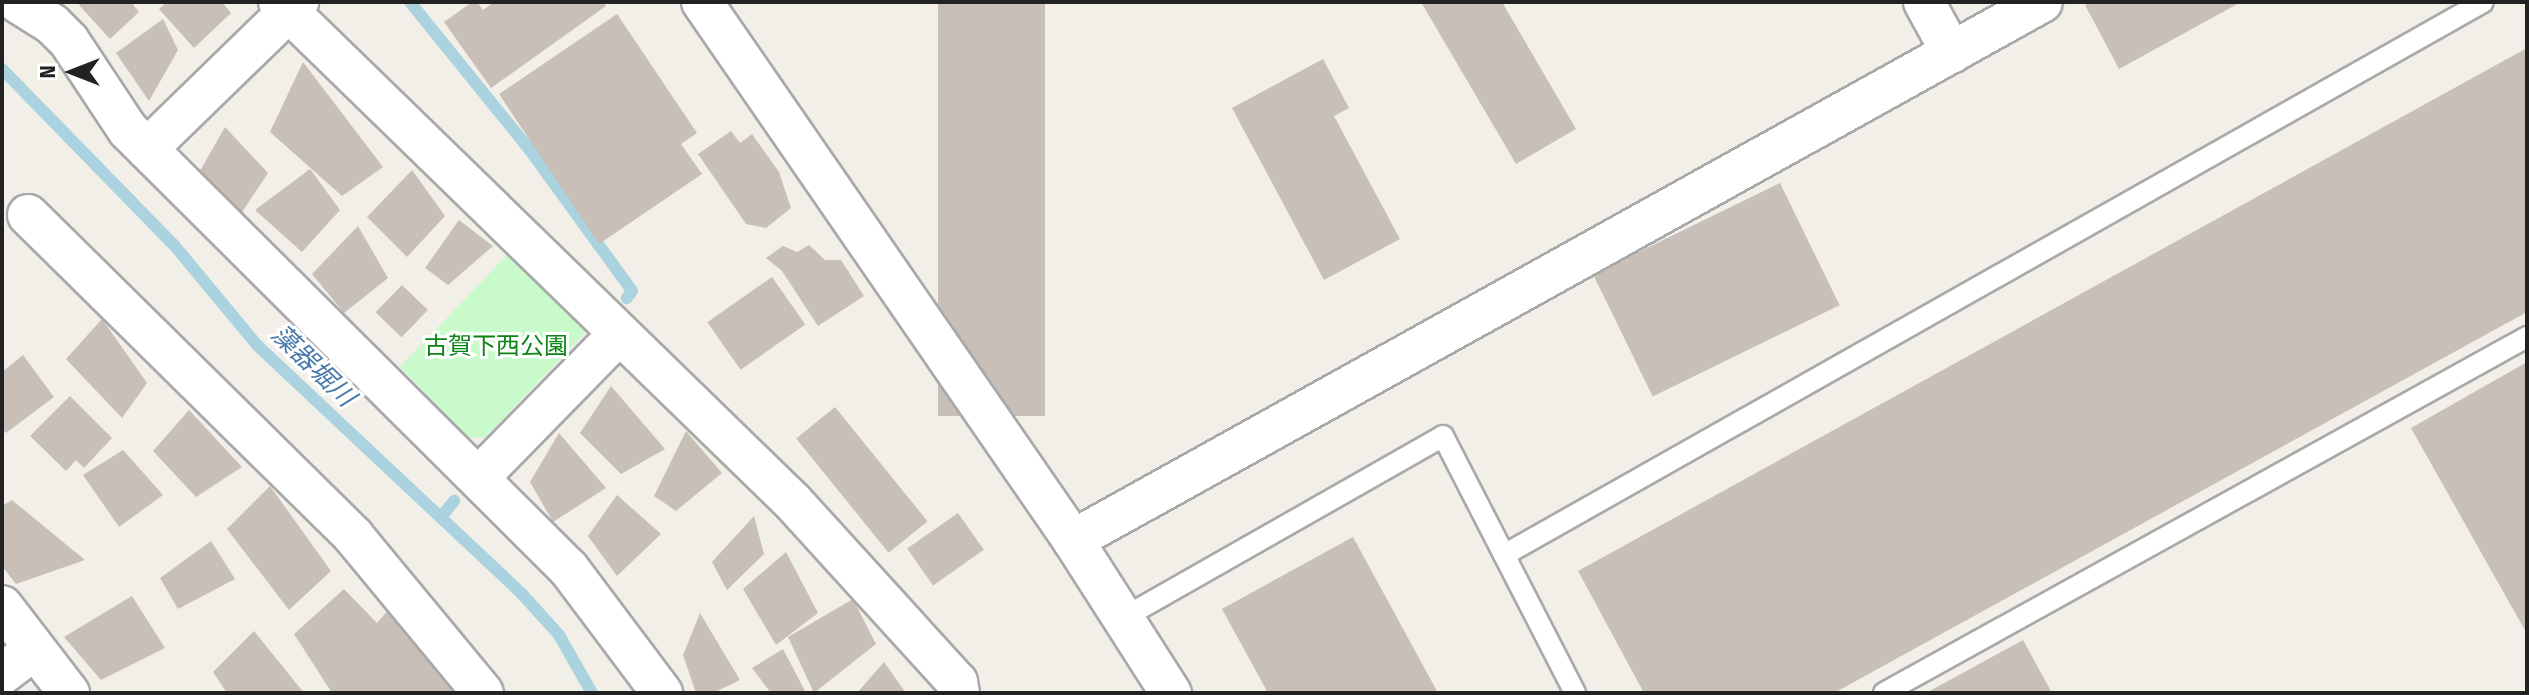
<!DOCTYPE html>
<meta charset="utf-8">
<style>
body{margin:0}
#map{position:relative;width:2529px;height:695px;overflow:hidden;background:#f2efe9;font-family:"Fira Sans Condensed","Noto Sans JP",sans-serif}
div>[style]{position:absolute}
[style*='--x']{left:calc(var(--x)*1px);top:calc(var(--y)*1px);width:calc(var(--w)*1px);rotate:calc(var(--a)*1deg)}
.park>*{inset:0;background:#c8facc}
.stream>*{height:12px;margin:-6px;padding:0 6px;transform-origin:6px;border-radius:6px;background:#aad3df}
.building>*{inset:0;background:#c7bfb8;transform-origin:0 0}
.roads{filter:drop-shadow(2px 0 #a9a9a9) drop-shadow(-2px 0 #a9a9a9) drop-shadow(0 2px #a9a9a9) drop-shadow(0 -2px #a9a9a9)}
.service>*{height:20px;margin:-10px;padding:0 10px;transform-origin:10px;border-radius:10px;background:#fff}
.minor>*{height:40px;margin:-20px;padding:0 20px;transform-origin:20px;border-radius:20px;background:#fff}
span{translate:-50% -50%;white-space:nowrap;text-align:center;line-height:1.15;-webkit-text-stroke:6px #fff;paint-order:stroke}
.park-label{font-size:24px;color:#0c8416}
.water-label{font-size:26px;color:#4a7aab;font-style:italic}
.frame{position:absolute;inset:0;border:4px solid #222;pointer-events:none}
.north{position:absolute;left:32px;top:32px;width:80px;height:80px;-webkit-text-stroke:6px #fff;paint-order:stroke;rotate:270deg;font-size:22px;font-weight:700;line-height:32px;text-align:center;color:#222}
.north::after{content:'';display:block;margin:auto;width:28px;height:36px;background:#222;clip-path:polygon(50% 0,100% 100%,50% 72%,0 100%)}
</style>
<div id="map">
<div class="park">
<i style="clip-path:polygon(511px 251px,582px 319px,584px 334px,485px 438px,468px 437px,400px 367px)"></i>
</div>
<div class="stream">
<i style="--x:410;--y:2;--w:189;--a:51"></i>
<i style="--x:529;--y:149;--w:175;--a:54"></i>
<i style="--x:632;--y:291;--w:9;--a:126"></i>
<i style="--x:2;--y:69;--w:246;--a:45.7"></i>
<i style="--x:174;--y:245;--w:130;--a:50.3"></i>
<i style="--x:257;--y:345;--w:364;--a:43.2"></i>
<i style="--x:522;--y:594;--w:55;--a:47.9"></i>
<i style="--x:559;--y:635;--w:67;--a:60.4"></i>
<i style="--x:441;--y:517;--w:21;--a:-51"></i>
</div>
<div class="building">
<i style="clip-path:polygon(81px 2px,131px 2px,139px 12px,110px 39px,79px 5px)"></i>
<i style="clip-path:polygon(167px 2px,222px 2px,231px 13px,194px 48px,159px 9px)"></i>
<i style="clip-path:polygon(472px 2px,477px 2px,483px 10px,494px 2px,603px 2px,606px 6px,491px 88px,444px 22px)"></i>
<i style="left:938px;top:2px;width:107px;height:414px"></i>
<i style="clip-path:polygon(1421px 2px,1502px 2px,1576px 129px,1516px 164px)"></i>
<i style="clip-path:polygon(2091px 2px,2241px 2px,2119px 69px,2085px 5px)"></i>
<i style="clip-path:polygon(617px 14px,697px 133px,681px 144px,702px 174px,599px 244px,499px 94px)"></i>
<i style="clip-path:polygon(163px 19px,178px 50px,149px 101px,116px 53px)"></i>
<i style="clip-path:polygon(2527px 48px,2527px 312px,1834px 693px,1644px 693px,1578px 571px)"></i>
<i style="clip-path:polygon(1323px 59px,1349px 108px,1334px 116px,1400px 239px,1324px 280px,1232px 108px)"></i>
<i style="clip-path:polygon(303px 62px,383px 167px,342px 196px,270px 132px)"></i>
<i style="clip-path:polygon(225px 127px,268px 173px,238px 218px,197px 176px)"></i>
<i style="clip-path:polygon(731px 131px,740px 143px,752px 134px,779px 172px,791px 208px,766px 228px,746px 224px,698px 154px)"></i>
<i style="clip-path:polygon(310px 169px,340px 210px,302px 252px,255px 210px)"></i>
<i style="clip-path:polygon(412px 170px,445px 216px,407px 257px,367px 217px)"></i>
<i style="left:1780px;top:183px;width:136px;height:208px;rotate:64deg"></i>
<i style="clip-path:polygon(459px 220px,493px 246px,448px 285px,425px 268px)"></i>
<i style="clip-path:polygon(358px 226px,388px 278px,344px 313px,312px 274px)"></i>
<i style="clip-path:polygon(809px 245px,825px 260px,841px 260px,864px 296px,818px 326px,782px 271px,766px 258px,783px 246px,797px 252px)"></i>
<i style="left:772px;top:277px;width:58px;height:79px;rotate:55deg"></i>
<i style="left:402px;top:285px;width:36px;height:38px;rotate:44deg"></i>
<i style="clip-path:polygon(102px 319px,147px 383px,122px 418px,66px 359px)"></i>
<i style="clip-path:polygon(23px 355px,54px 397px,6px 433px,2px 428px,2px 372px)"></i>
<i style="clip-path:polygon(2527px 362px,2527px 634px,2411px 428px)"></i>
<i style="clip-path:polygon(611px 386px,665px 449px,621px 474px,580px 433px)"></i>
<i style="clip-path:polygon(70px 396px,112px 438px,84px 468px,76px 460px,66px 471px,30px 436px)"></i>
<i style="left:835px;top:407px;width:147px;height:50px;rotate:51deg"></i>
<i style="clip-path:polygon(189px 410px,242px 467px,196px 497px,153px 451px)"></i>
<i style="clip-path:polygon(686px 431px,722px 473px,676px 511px,654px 496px)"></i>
<i style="clip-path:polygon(559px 433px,606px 488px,553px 522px,530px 482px)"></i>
<i style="clip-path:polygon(123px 450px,163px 495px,119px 527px,83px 475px)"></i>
<i style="clip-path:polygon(270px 486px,331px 571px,289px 610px,227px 529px)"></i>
<i style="clip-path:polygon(617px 495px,661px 534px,617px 576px,588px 536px)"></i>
<i style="clip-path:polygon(12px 500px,85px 560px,16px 584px,2px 566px,2px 506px)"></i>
<i style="left:958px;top:513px;width:45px;height:62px;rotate:55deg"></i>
<i style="clip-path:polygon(754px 516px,764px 554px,727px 590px,712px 562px)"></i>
<i style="clip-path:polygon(1353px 537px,1438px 693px,1268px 693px,1222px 609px)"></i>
<i style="clip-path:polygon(211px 541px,235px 579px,178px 609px,160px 578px)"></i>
<i style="clip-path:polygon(786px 552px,818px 613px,776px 645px,743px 589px)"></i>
<i style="clip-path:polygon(344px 589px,377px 623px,397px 600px,467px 693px,332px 693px,294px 634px)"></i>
<i style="clip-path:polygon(132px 596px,165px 648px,101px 680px,64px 637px)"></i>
<i style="clip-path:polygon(853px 599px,876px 644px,814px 693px,788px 637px)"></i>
<i style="clip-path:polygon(700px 613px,740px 680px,713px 693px,696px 693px,683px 655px)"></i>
<i style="clip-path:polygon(254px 631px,304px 693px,227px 693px,213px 672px)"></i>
<i style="clip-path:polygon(2023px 640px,2052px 693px,1926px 693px)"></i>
<i style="clip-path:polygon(783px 649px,806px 693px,771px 693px,752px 668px)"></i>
<i style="clip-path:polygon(884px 662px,906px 693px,857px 693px)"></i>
</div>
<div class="roads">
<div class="service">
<i style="--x:1504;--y:555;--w:1124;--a:-29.46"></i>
<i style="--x:1123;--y:618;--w:368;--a:-29.6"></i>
<i style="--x:1443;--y:436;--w:289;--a:62.8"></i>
<i style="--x:1884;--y:693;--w:735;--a:-28.97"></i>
</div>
<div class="minor">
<i style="--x:17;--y:2;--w:41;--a:32.2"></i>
<i style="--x:52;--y:24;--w:24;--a:45"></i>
<i style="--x:69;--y:41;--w:107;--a:56.5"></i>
<i style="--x:128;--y:130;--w:622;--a:44.87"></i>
<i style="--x:569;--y:569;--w:155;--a:53.1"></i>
<i style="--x:279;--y:2;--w:717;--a:44.21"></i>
<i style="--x:793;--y:502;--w:244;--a:47.7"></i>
<i style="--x:957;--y:682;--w:11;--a:80"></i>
<i style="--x:702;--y:2;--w:654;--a:55.41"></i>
<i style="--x:1073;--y:540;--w:182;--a:57.4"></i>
<i style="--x:1924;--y:2;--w:58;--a:61.2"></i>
<i style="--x:147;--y:149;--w:211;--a:-44.2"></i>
<i style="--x:28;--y:215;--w:458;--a:44.6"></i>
<i style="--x:354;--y:537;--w:202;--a:50.4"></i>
<i style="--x:478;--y:478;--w:200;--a:-45.6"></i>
<i style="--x:1073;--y:540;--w:1108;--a:-29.04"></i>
<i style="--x:2;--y:606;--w:110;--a:52.4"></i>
<i style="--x:2;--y:674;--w:41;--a:-37.1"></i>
</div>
</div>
<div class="park-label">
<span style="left:496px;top:347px">古賀下西公園</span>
</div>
<div class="water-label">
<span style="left:313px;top:366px;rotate:44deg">藻器堀川</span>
</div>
<div class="frame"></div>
<div class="north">N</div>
</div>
